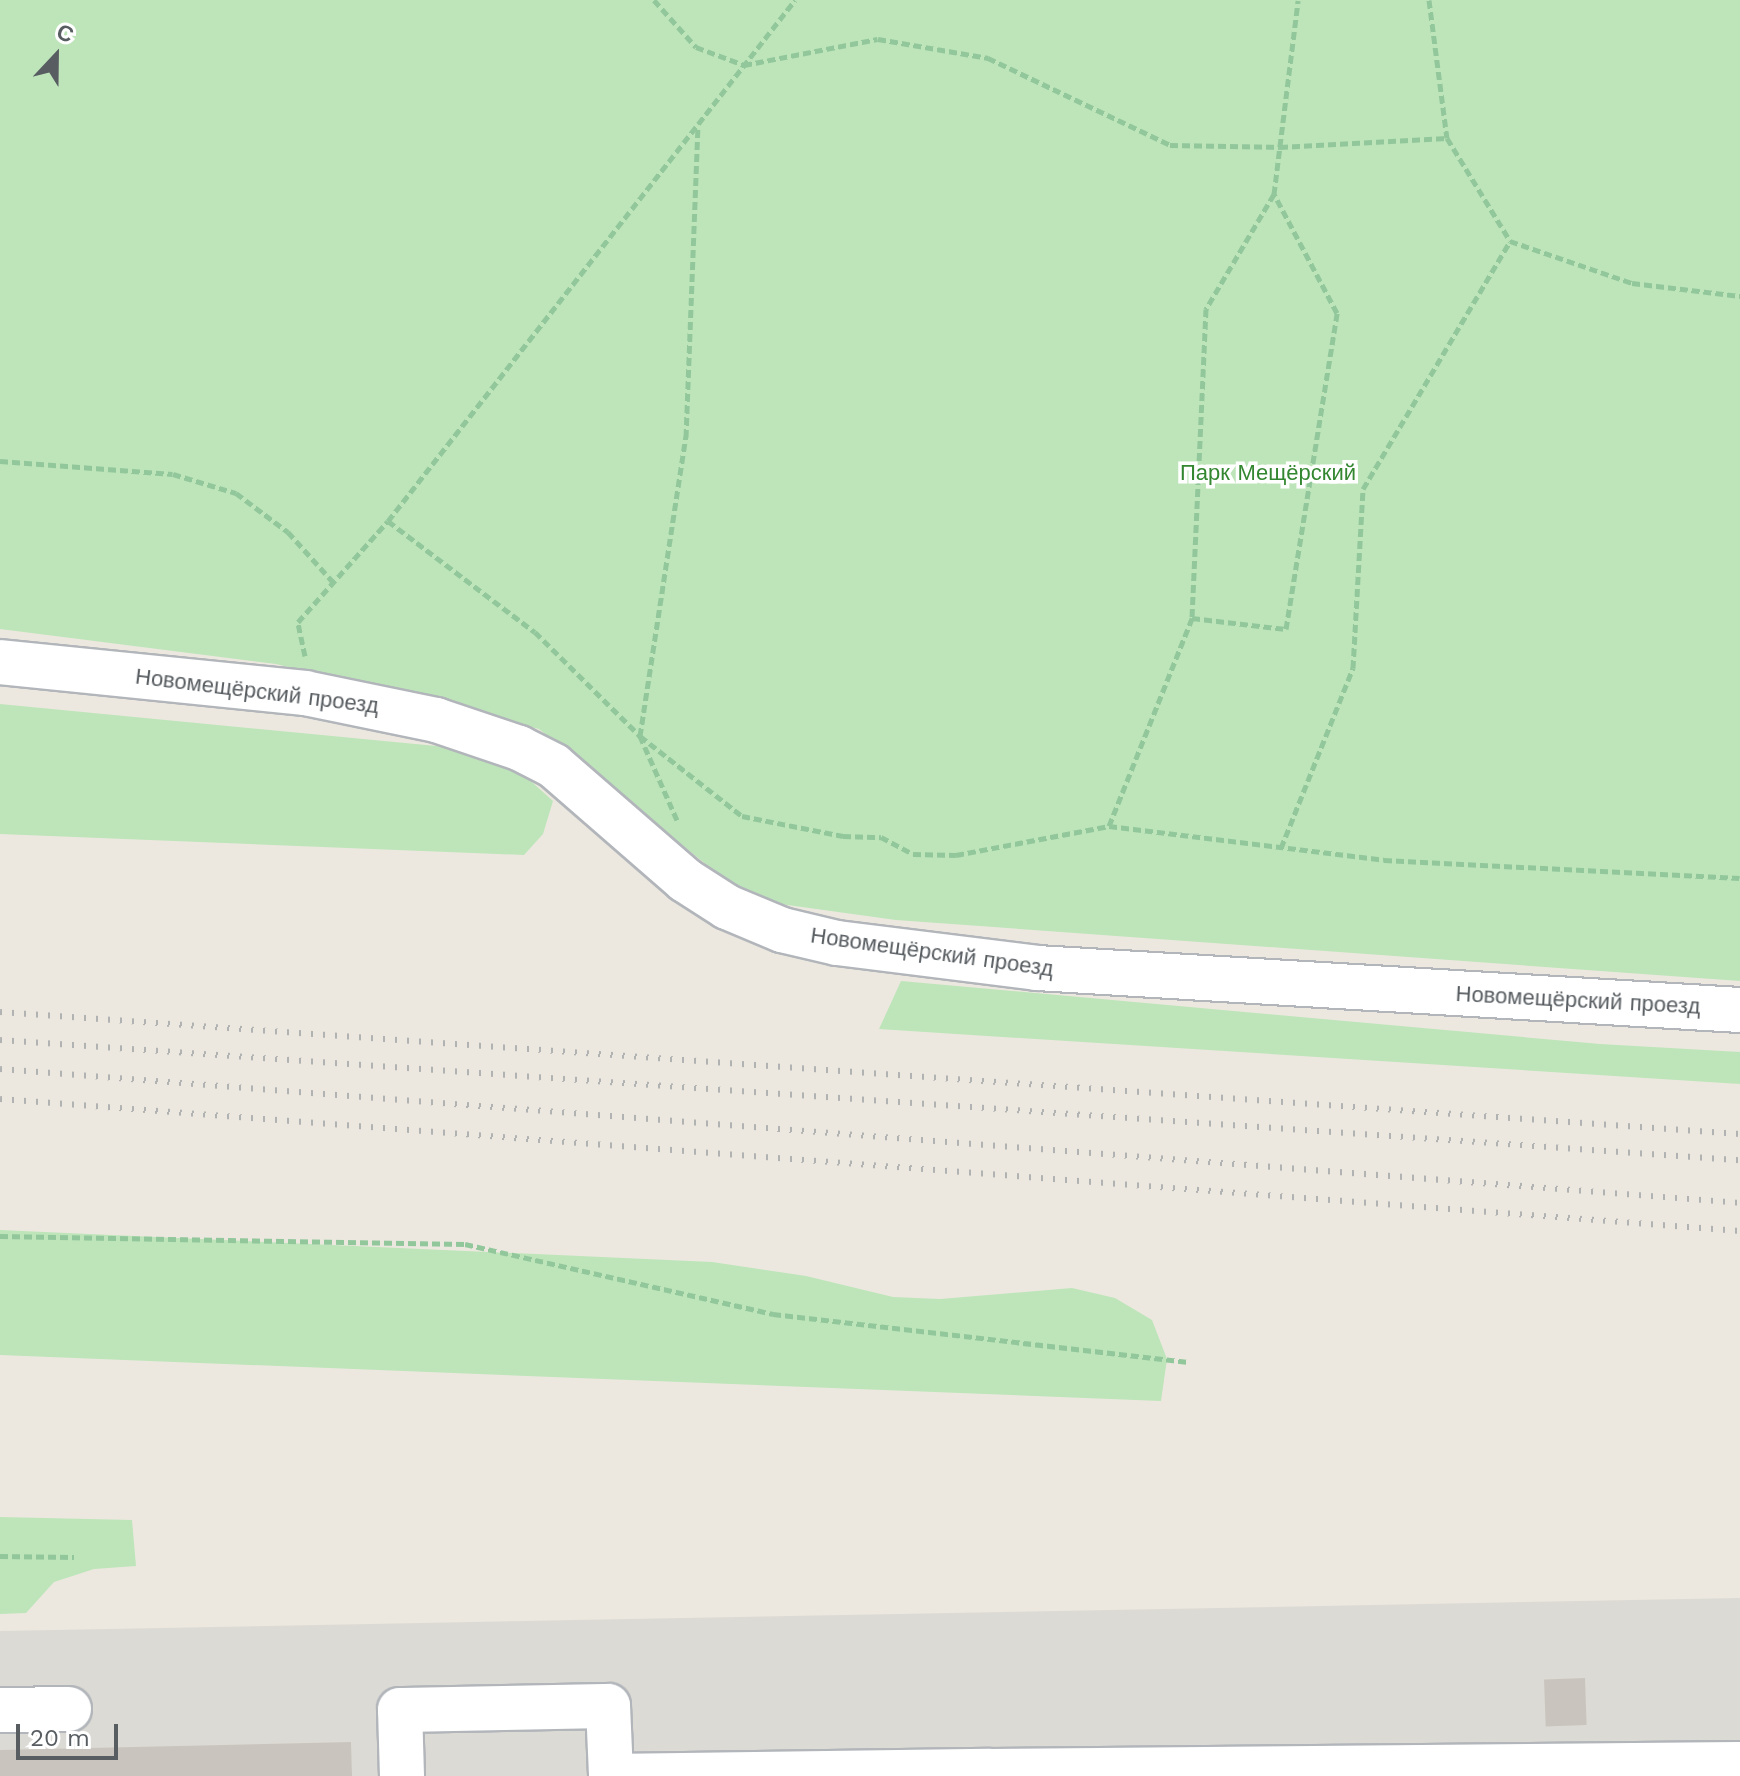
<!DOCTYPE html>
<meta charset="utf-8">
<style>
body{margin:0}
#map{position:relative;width:1740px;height:1776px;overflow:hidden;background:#ece8df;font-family:"Work Sans",sans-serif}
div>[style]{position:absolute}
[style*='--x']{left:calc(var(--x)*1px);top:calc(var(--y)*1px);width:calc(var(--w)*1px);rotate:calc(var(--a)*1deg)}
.industrial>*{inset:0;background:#dcdad4}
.green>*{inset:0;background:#bde5b9}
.building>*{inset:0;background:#c9c5be;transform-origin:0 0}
.path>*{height:5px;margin-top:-2.5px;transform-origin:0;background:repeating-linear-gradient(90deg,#92c79c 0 8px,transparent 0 12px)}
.roads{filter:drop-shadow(2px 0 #b2b6bb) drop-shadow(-2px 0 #b2b6bb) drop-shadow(0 2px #b2b6bb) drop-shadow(0 -2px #b2b6bb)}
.minor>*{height:44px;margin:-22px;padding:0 22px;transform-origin:22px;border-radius:22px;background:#fff}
.rail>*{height:6px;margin-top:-3px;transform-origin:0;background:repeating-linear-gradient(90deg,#b1b2b2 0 2px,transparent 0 12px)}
span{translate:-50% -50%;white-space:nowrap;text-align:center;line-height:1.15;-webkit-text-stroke:7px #fff;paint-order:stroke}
.park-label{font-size:22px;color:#348731}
.street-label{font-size:22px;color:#585d61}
.north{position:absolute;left:16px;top:16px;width:80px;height:80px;-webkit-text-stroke:6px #fff;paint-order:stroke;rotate:22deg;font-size:22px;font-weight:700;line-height:32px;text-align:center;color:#585d61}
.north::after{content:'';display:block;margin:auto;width:28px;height:36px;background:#585d61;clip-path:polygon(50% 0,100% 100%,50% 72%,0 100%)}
.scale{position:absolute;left:16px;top:1724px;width:102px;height:36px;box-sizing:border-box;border:4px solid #585d61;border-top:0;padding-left:10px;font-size:24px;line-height:28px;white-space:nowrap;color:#585d61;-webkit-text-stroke:6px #fff;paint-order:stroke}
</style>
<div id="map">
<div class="industrial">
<i style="clip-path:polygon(1740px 1598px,1740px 1776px,0 1776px,0 1631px)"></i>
</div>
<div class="green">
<i style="clip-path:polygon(0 0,1740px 0,1740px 981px,896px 920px,773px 903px,729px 883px,539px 729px,276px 664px,0 629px)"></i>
<i style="clip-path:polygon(0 704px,457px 748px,523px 774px,553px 801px,543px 834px,524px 855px,0 834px)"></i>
<i style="clip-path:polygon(901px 981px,1600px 1044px,1740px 1052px,1740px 1084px,879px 1029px)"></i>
<i style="clip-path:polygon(0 1230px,712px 1262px,806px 1276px,893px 1297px,940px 1299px,1072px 1288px,1115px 1298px,1152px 1320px,1167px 1359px,1161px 1401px,0 1355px)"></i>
<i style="clip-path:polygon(0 1517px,132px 1520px,136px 1566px,94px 1569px,54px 1582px,26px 1613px,0 1614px)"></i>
</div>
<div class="building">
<i style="left:1585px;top:1678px;width:47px;height:41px;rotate:88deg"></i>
<i style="clip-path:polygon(351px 1742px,352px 1776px,0 1776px,0 1750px)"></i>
</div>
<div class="path">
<i style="--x:654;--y:0;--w:63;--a:48.2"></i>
<i style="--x:696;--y:47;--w:51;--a:20.6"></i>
<i style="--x:744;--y:65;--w:136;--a:-11"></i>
<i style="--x:878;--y:39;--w:112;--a:9.8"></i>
<i style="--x:988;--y:58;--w:202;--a:25.5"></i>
<i style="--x:1170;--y:145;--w:110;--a:1"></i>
<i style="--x:1280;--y:147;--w:167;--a:-3.1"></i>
<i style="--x:1429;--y:0;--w:139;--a:82.6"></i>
<i style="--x:1447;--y:138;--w:121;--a:58.5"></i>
<i style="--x:1510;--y:241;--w:129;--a:19"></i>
<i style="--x:1632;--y:283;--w:109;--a:6.9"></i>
<i style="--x:1274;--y:194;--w:195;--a:-82.9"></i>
<i style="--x:0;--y:461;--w:173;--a:4.3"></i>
<i style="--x:173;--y:474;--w:66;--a:16.8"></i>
<i style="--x:236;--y:493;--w:65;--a:36.9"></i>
<i style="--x:288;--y:532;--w:67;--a:48"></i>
<i style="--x:388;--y:521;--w:184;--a:37.1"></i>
<i style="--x:535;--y:632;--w:148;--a:44.7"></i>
<i style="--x:640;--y:736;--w:130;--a:38.1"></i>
<i style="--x:742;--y:816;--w:103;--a:11.2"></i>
<i style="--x:843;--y:836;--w:38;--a:2"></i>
<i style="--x:881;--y:837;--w:36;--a:28"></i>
<i style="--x:913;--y:854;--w:43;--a:1.3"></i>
<i style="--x:956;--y:855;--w:156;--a:-10.7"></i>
<i style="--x:1109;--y:826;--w:277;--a:7"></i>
<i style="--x:1384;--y:860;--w:356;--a:2.9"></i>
<i style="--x:305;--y:656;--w:35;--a:-102"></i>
<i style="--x:298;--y:622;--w:135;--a:-48.3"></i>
<i style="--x:388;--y:521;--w:661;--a:-52"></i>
<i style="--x:677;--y:820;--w:92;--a:-113.8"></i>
<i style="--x:640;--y:736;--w:303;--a:-81.3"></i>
<i style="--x:686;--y:437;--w:311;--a:-87.8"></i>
<i style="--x:1109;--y:826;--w:224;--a:-68.2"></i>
<i style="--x:1192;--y:618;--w:95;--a:6.7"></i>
<i style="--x:1286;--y:629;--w:320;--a:-80.8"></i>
<i style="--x:1337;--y:313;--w:135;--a:-117.9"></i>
<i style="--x:1274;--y:194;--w:134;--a:120.6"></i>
<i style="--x:1206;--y:309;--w:309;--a:92.6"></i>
<i style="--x:1281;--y:848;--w:194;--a:-68.2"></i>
<i style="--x:1353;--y:668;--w:179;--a:-86.8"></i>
<i style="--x:1363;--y:489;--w:288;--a:-59.3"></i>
<i style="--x:0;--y:1236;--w:465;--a:1"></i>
<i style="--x:465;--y:1244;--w:316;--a:12.8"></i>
<i style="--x:773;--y:1314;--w:416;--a:6.6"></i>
<i style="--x:0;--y:1556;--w:74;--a:0.8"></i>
</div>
<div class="roads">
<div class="minor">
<i style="--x:0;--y:662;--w:307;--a:5.8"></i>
<i style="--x:305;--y:693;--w:134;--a:11.6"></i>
<i style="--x:436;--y:720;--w:88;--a:18.6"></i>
<i style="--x:519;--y:748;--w:39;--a:27"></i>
<i style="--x:554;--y:766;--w:174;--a:41"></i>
<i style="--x:685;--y:880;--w:50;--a:32.7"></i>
<i style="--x:727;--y:907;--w:60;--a:22.7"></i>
<i style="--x:782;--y:930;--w:57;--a:13.3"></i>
<i style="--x:837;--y:943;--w:202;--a:7.1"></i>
<i style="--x:1037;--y:968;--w:704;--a:3.42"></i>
<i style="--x:0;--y:1710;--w:69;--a:-0.8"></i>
<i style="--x:402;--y:1776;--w:66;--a:-91.7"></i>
<i style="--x:400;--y:1710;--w:208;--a:-1.1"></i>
<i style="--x:608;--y:1706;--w:69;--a:87.5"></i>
<i style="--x:611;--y:1776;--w:379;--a:-0.8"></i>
<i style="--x:990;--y:1776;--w:5;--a:-90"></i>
<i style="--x:990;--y:1771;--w:750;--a:-0.53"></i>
</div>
</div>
<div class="rail">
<i style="--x:0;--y:1012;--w:1744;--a:4.01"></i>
<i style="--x:0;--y:1040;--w:1744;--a:3.95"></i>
<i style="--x:0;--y:1069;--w:1745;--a:4.4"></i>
<i style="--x:0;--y:1099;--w:1745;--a:4.34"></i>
</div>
<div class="park-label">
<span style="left:1268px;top:473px">Парк Мещёрский</span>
</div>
<div class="street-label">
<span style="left:257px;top:691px;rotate:7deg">Новомещёрский проезд</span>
<span style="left:932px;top:952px;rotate:8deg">Новомещёрский проезд</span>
<span style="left:1578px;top:1000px;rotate:3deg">Новомещёрский проезд</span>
</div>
<div class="north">С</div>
<div class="scale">20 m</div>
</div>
